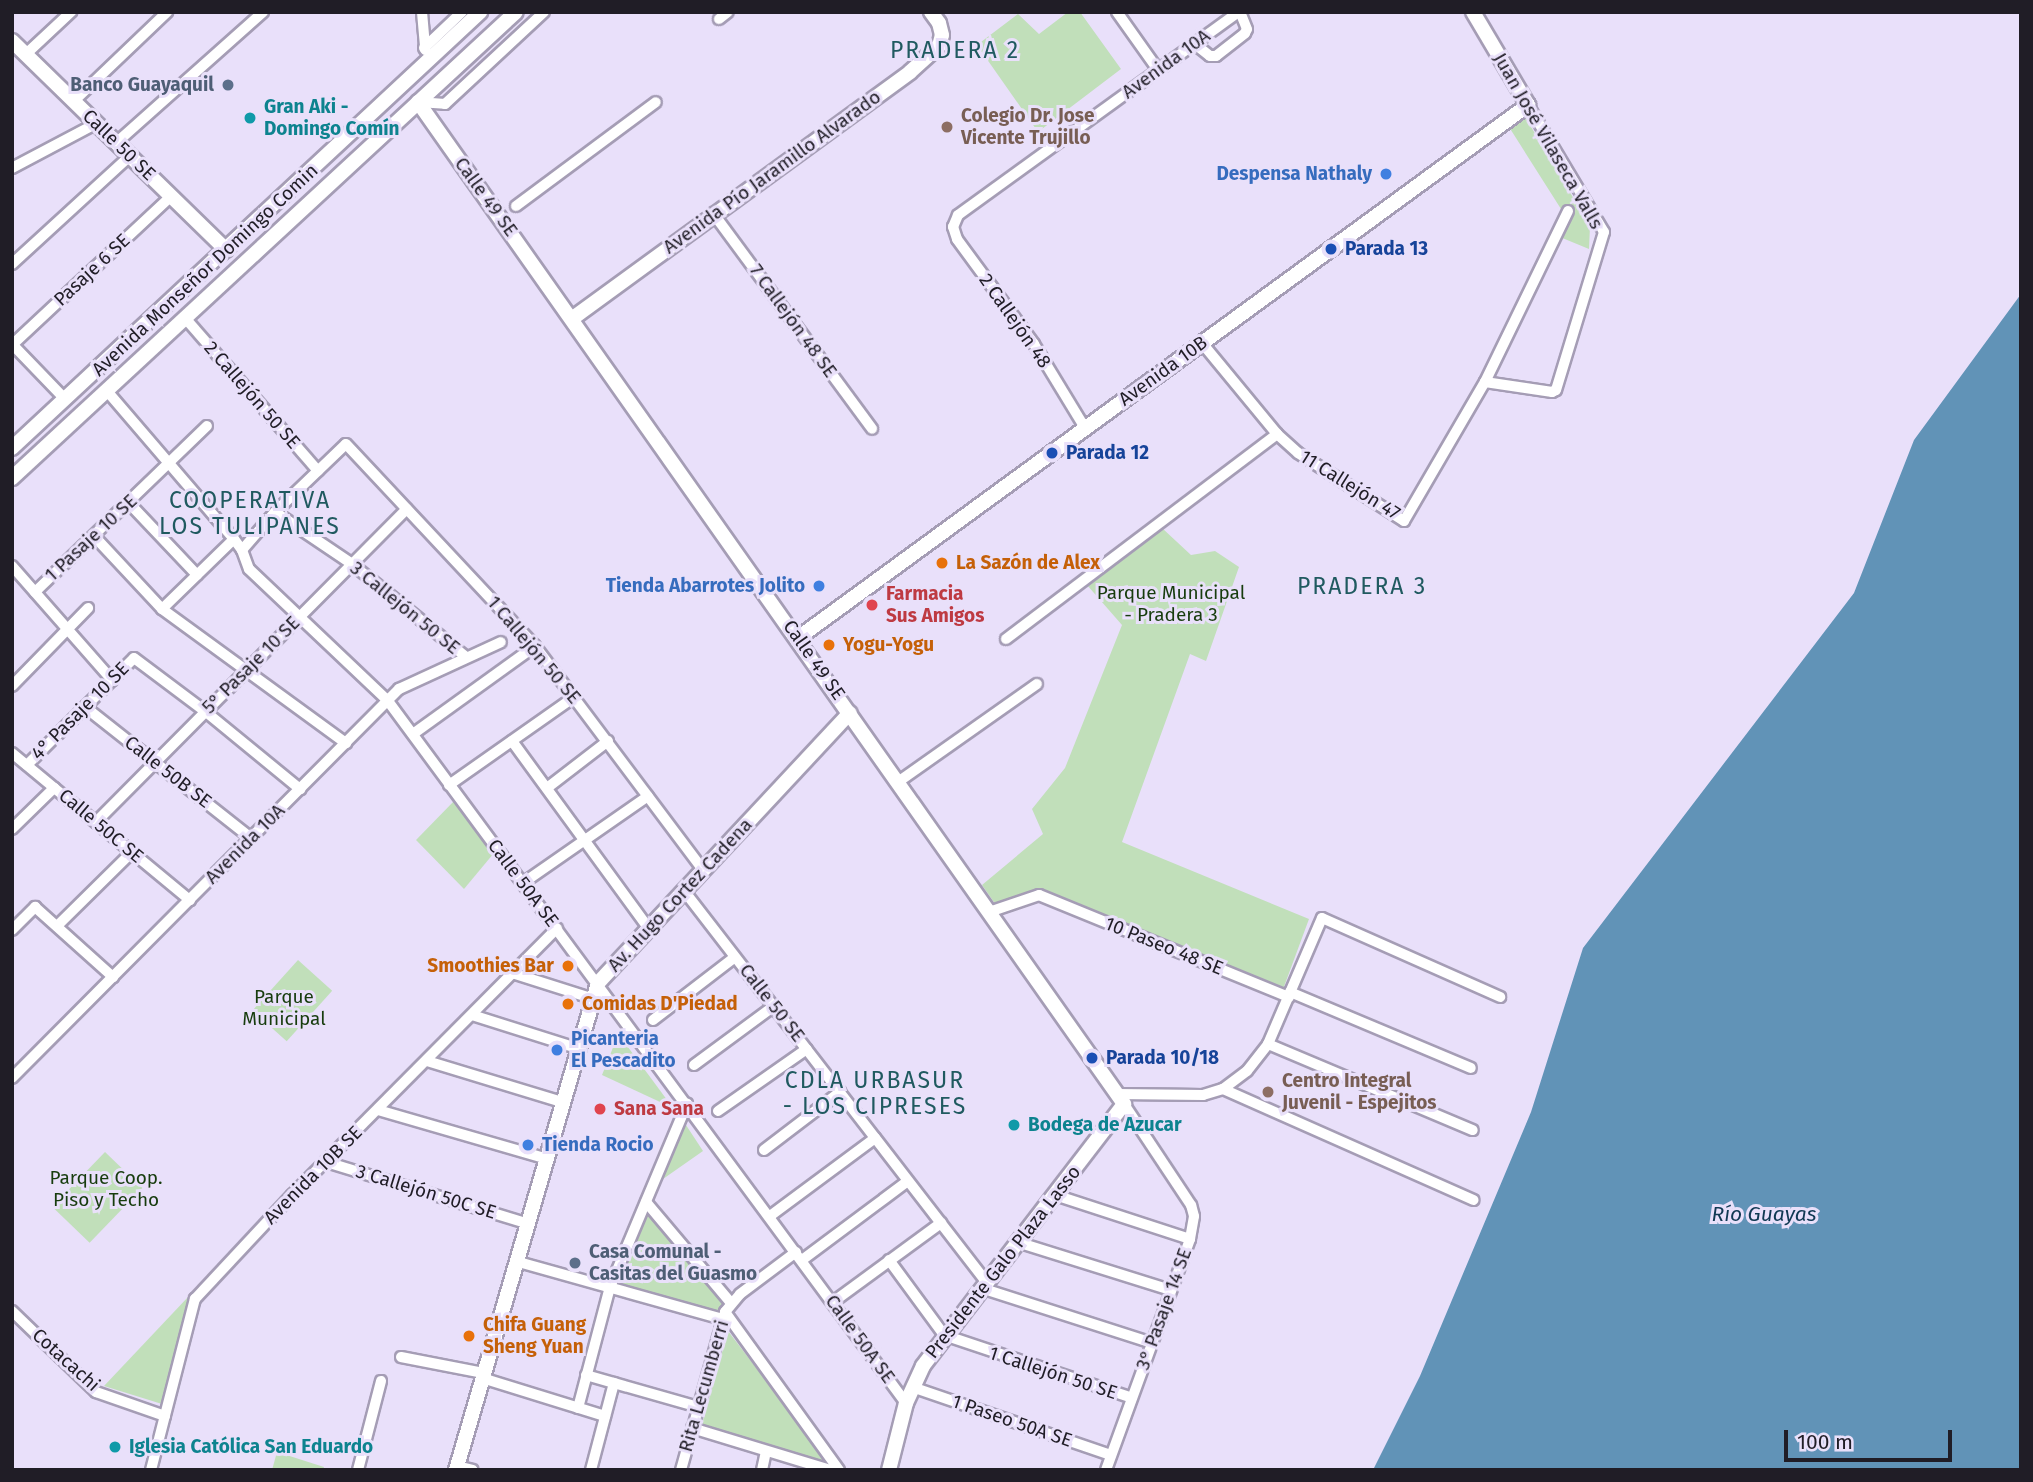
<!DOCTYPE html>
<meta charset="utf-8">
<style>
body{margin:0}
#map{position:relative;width:2033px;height:1482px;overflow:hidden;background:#e9e0fa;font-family:"Fira Sans",sans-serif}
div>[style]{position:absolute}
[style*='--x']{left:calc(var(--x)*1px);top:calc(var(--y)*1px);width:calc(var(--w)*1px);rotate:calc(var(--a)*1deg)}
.green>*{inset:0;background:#c1dfba;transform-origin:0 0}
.water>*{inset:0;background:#6193b7}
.roads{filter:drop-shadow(2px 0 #a59db5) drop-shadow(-2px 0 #a59db5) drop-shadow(0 2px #a59db5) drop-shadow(0 -2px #a59db5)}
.street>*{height:10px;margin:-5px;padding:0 5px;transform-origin:5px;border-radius:5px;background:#fff}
.secondary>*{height:14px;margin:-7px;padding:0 7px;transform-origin:7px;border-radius:7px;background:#fff}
.dots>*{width:19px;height:19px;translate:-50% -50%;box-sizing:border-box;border:4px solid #e9e0fa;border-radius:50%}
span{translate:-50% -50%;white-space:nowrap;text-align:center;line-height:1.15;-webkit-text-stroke:6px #e9e0fa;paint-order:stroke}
.street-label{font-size:19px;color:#201d26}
.service-label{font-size:19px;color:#4e5e75;font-weight:700}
.right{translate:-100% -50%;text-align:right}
.left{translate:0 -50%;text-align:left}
.culture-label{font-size:19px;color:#0d838f;font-weight:700}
.education-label{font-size:19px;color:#785e54;font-weight:700}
.shop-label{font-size:19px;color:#366cbe;font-weight:700}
.transit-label{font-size:19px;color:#164399;font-weight:700}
.food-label{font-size:19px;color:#c56008;font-weight:700}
.park-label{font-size:19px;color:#173c0d}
.health-label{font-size:19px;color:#be3a42;font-weight:700}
.water-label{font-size:21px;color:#103953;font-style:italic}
.quarter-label{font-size:23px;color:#205a60;letter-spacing:2px}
.frame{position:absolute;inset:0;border:14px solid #201d26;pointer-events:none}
.scale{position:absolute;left:1784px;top:1430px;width:168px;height:32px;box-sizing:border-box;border:4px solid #201d26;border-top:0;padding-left:9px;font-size:21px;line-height:24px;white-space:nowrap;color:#201d26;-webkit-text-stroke:5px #e9e0fa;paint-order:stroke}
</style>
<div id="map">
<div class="green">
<i style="clip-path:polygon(1068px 12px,1080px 12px,1121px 69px,1038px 132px,977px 45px,1018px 14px,1039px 34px)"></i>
<i style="clip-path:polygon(1524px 115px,1590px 226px,1589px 249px,1555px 235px,1561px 209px,1509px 127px)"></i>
<i style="clip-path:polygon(1162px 528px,1191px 555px,1215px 551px,1239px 567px,1206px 661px,1190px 654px,1122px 842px,1309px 919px,1282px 992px,1038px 893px,998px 908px,982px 885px,1043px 834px,1032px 809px,1065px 768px,1122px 625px,1087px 585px)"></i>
<i style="clip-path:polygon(455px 800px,494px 853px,464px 889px,416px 840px)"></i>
<i style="left:298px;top:960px;width:46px;height:68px;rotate:42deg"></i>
<i style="clip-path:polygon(622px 1039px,673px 1108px,602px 1075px,616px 1040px)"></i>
<i style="clip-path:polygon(684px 1122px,703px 1151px,663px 1179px)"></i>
<i style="left:105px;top:1152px;width:52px;height:76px;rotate:44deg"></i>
<i style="clip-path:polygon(647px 1209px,726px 1303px,721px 1316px,616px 1285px)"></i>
<i style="clip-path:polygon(189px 1296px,162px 1404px,104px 1386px)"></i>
<i style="clip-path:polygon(728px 1331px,833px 1468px,702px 1424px)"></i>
<i style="clip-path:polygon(277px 1452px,324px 1467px,323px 1470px,272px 1470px)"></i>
</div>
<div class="water">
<i style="clip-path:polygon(2021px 294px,2021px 1470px,1373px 1470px,1420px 1376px,1531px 1112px,1583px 948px,1854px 593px,1914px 440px)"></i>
</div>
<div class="roads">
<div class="street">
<i style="--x:422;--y:12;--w:38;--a:85"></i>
<i style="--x:1117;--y:12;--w:71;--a:54.7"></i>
<i style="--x:719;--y:19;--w:11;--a:-38"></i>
<i style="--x:1195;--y:44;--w:19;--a:39"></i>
<i style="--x:1210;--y:56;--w:6;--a:0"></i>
<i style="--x:1216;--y:56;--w:37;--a:-38"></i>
<i style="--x:1245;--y:33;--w:4;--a:-63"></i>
<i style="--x:1247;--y:29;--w:18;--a:-112"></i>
<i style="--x:424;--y:48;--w:52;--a:-43.5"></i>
<i style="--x:26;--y:54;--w:62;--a:-43"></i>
<i style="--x:74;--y:101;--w:129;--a:-43.7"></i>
<i style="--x:418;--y:102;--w:27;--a:4"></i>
<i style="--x:445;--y:104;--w:135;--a:-42.9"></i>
<i style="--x:116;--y:143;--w:197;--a:-41.7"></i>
<i style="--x:12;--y:168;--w:96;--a:-27.9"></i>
<i style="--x:516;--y:206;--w:174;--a:-36.6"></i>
<i style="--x:713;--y:213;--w:268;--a:53.6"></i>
<i style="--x:12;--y:264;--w:160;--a:-42.5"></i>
<i style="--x:186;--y:319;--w:201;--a:49"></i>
<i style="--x:1202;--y:343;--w:118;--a:50.5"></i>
<i style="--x:1277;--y:434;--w:28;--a:42"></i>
<i style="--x:1298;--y:453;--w:126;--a:32.7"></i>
<i style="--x:1404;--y:521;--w:161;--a:-59.8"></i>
<i style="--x:1485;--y:382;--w:190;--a:-64.1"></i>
<i style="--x:12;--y:344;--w:76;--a:46.1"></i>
<i style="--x:12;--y:345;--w:218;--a:-43.1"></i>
<i style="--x:1485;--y:382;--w:68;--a:8.5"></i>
<i style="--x:1552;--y:392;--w:4;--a:-27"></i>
<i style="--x:1556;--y:390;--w:165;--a:-73.1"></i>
<i style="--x:1604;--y:232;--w:148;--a:-120.9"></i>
<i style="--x:107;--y:391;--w:195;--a:49.4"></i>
<i style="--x:234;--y:539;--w:14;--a:54"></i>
<i style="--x:242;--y:550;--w:20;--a:70"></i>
<i style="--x:249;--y:569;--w:192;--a:43.5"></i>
<i style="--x:388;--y:701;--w:872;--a:53.58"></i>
<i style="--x:1085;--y:428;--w:98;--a:-121.3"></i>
<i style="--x:1034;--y:344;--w:130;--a:-126.3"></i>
<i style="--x:957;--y:239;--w:13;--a:-108"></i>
<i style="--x:953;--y:227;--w:13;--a:-67"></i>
<i style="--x:958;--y:215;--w:346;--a:-35.9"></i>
<i style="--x:129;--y:503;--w:99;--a:46.6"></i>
<i style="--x:275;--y:512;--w:93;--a:34"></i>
<i style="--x:352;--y:564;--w:147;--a:39.2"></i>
<i style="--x:94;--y:536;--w:100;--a:47"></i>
<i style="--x:162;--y:609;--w:228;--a:36.1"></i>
<i style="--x:242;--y:550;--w:50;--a:-49"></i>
<i style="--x:275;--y:512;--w:98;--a:-43.8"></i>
<i style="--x:346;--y:444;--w:277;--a:46.9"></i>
<i style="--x:535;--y:646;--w:281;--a:53.1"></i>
<i style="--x:12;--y:566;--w:152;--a:48.7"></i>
<i style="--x:35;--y:592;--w:239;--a:-44"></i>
<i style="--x:162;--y:609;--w:100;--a:-44.2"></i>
<i style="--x:1006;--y:639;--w:340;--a:-37.1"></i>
<i style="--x:12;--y:686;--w:109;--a:-45.7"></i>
<i style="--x:85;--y:707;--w:211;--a:38.3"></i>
<i style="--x:413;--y:734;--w:150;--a:-35.8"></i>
<i style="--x:512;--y:741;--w:233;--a:53.9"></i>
<i style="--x:12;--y:753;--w:231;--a:39.6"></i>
<i style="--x:27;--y:765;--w:151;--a:-45"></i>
<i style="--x:134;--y:658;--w:90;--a:36.9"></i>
<i style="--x:206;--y:712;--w:122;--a:39.3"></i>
<i style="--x:898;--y:782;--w:170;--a:-35.2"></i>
<i style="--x:449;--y:785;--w:153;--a:-35.1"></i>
<i style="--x:547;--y:788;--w:77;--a:-37.6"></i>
<i style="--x:96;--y:822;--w:441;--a:-45.2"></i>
<i style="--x:12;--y:829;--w:59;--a:-44.3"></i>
<i style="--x:523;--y:883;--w:152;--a:-34.8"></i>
<i style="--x:685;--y:892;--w:493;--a:52.3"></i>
<i style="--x:989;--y:912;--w:53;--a:-18.8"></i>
<i style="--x:1039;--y:895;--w:270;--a:22.2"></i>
<i style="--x:57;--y:926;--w:105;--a:-44.6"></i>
<i style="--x:12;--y:930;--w:33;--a:-45"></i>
<i style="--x:35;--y:907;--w:105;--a:41.9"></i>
<i style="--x:512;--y:973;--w:86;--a:17.6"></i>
<i style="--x:1290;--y:992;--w:196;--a:22.8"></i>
<i style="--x:472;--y:1015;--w:113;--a:17.5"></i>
<i style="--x:653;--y:1020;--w:103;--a:-37.5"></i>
<i style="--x:1268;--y:1044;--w:222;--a:22.8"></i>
<i style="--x:427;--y:1061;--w:144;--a:16.9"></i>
<i style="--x:694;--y:1065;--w:99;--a:-36.4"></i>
<i style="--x:12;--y:1078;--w:549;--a:-45.15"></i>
<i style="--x:399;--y:689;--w:112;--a:-24.7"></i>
<i style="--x:1223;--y:1089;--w:274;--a:23.9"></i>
<i style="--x:1117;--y:1094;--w:86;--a:0.7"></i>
<i style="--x:1203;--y:1095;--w:21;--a:-17"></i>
<i style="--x:1223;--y:1089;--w:30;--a:-37"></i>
<i style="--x:1247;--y:1071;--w:34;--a:-52"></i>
<i style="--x:1268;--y:1044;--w:137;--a:-66.8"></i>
<i style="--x:1322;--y:918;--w:195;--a:23.9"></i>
<i style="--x:378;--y:1110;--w:177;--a:16.1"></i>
<i style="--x:718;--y:1111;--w:108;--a:-34.9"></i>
<i style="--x:764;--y:1150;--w:96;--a:-37.3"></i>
<i style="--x:326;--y:1162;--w:209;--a:17"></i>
<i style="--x:1055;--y:1195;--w:142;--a:18.1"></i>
<i style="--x:646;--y:1202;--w:132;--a:49.9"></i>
<i style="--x:770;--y:1216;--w:131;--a:-36.6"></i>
<i style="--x:1017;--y:1242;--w:160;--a:17.4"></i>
<i style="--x:802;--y:1260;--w:132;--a:-36.7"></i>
<i style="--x:889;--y:1260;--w:93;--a:53.7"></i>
<i style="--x:944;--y:1335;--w:198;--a:18.5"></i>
<i style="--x:515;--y:1261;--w:216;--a:15.6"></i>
<i style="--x:981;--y:1288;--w:180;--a:17.8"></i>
<i style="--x:833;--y:1302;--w:134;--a:-36.2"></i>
<i style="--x:12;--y:1311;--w:117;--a:44"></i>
<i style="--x:96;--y:1392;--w:73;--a:19.2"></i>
<i style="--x:725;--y:1312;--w:195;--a:54.2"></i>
<i style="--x:401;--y:1357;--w:84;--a:11"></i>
<i style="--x:586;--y:1375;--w:116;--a:15.9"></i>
<i style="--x:482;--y:1378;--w:129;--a:17.2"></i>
<i style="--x:912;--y:1387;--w:210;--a:18.9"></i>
<i style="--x:578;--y:1408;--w:125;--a:-75.2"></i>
<i style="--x:610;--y:1287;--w:199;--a:-67.2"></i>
<i style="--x:692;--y:1428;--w:144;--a:16.9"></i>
<i style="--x:457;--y:1466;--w:16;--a:14"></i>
<i style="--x:151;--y:1470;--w:177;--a:-75.6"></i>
<i style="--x:195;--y:1299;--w:142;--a:-47"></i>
<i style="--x:292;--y:1195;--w:376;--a:-45.2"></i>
<i style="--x:358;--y:1470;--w:92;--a:-75.5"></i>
<i style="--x:591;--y:1470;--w:90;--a:-75.2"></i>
<i style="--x:681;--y:1470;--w:164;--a:-74.4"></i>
<i style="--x:725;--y:1312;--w:23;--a:-50"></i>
<i style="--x:740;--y:1294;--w:70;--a:-36.9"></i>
<i style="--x:762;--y:1470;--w:19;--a:-78"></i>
<i style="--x:1106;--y:1470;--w:246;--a:-70"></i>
<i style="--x:1190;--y:1239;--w:23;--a:-80"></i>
<i style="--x:1194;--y:1216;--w:11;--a:-105"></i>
<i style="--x:1191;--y:1205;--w:121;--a:-123.6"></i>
</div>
<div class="secondary">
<i style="--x:12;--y:41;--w:299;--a:44.3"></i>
<i style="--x:418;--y:102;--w:1226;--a:54.83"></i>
<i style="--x:1124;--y:1104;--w:330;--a:127.5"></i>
<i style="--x:923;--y:1366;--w:41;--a:114.7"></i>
<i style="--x:906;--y:1403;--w:69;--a:104.2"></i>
<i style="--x:573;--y:318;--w:417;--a:-36.1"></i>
<i style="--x:910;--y:72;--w:39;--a:-42"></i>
<i style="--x:939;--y:46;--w:11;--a:-75"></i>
<i style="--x:942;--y:35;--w:12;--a:-104"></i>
<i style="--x:939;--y:23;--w:14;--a:-126"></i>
<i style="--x:12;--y:448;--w:640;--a:-42.97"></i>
<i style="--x:12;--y:478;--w:686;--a:-42.76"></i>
<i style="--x:798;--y:638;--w:904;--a:-36.13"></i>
<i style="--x:1528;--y:105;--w:108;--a:-120.6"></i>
<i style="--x:456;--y:1470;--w:507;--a:-73.74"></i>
<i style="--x:598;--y:983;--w:369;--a:-47"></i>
</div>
</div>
<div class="dots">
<i style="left:228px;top:85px;background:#5c6f8a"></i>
<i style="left:250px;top:118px;background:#0f9aa8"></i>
<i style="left:947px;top:127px;background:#8d6e63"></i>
<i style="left:1386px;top:174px;background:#3f7fe0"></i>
<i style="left:1331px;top:249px;background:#1a4fb4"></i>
<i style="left:1052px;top:453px;background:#1a4fb4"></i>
<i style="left:942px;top:563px;background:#e8710a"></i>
<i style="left:819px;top:586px;background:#3f7fe0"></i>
<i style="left:872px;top:605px;background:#e0444e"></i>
<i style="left:829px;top:645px;background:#e8710a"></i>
<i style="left:568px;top:966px;background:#e8710a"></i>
<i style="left:568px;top:1004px;background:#e8710a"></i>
<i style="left:557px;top:1050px;background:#3f7fe0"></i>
<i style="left:1092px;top:1058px;background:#1a4fb4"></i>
<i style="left:1268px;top:1092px;background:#8d6e63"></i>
<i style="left:600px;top:1109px;background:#e0444e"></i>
<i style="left:1014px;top:1125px;background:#0f9aa8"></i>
<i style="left:528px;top:1145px;background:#3f7fe0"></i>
<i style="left:575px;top:1263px;background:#5c6f8a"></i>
<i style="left:469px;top:1336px;background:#e8710a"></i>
<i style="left:115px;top:1447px;background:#0f9aa8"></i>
</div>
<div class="street-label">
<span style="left:1166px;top:64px;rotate:-36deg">Avenida 10A</span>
<span style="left:1548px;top:141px;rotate:60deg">Juan José Vilaseca Valls</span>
<span style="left:119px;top:145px;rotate:44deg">Calle 50 SE</span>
<span style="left:772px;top:172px;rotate:-36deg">Avenida Pío Jaramillo Alvarado</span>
<span style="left:486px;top:197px;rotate:54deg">Calle 49 SE</span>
<span style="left:92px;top:270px;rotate:-43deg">Pasaje 6 SE</span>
<span style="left:205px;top:270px;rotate:-43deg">Avenida Monseñor Domingo Comin</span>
<span style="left:793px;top:321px;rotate:54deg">7 Callejón 48 SE</span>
<span style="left:1015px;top:321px;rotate:55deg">2 Callejón 48</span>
<span style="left:1163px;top:371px;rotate:-36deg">Avenida 10B</span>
<span style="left:252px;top:395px;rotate:49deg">2 Callejón 50 SE</span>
<span style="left:1350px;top:485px;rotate:32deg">11 Callejón 47</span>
<span style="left:91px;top:538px;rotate:-43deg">1 Pasaje 10 SE</span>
<span style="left:405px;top:608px;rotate:39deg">3 Callejón 50 SE</span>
<span style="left:534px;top:650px;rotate:50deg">1 Callejón 50 SE</span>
<span style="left:814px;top:660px;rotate:55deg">Calle 49 SE</span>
<span style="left:251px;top:665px;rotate:-45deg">5° Pasaje 10 SE</span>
<span style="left:80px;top:711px;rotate:-45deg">4° Pasaje 10 SE</span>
<span style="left:168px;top:772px;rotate:38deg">Calle 50B SE</span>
<span style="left:101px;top:826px;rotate:40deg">Calle 50C SE</span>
<span style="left:245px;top:844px;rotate:-45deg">Avenida 10A</span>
<span style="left:523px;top:883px;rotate:53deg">Calle 50A SE</span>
<span style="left:680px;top:895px;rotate:-47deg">Av. Hugo Cortez Cadena</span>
<span style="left:1164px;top:946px;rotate:22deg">10 Paseo 48 SE</span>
<span style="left:772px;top:1003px;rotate:52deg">Calle 50 SE</span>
<span style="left:313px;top:1175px;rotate:-45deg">Avenida 10B SE</span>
<span style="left:426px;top:1192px;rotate:17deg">3 Callejón 50C SE</span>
<span style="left:1003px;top:1262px;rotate:-52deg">Presidente Galo Plaza Lasso</span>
<span style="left:1164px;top:1309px;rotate:-70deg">3° Pasaje 14 SE</span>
<span style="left:860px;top:1339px;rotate:54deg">Calle 50A SE</span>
<span style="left:66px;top:1360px;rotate:42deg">Cotacachi</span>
<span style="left:1053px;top:1373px;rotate:18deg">1 Callejón 50 SE</span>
<span style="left:704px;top:1386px;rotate:-74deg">Rita Lecumberri</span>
<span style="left:1012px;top:1421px;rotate:19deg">1 Paseo 50A SE</span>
</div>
<div class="service-label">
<span class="right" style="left:214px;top:85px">Banco Guayaquil</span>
<span class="left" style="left:589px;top:1263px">Casa Comunal -<br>Casitas del Guasmo</span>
</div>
<div class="culture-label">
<span class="left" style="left:264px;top:118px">Gran Aki -<br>Domingo Comín</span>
<span class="left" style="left:1028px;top:1125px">Bodega de Azucar</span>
<span class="left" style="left:129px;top:1447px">Iglesia Católica San Eduardo</span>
</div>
<div class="education-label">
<span class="left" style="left:961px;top:127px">Colegio Dr. Jose<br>Vicente Trujillo</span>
<span class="left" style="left:1282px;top:1092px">Centro Integral<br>Juvenil - Espejitos</span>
</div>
<div class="shop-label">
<span class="right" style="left:1372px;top:174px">Despensa Nathaly</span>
<span class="right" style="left:805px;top:586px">Tienda Abarrotes Jolito</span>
<span class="left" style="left:571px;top:1050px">Picanteria<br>El Pescadito</span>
<span class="left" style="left:542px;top:1145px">Tienda Rocio</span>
</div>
<div class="transit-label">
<span class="left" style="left:1345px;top:249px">Parada 13</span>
<span class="left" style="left:1066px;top:453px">Parada 12</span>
<span class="left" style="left:1106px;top:1058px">Parada 10/18</span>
</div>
<div class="food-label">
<span class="left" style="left:956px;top:563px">La Sazón de Alex</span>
<span class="left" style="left:843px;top:645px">Yogu-Yogu</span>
<span class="right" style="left:554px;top:966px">Smoothies Bar</span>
<span class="left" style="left:582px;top:1004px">Comidas D'Piedad</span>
<span class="left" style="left:483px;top:1336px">Chifa Guang<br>Sheng Yuan</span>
</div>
<div class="park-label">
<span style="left:1171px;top:604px">Parque Municipal<br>- Pradera 3</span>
<span style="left:284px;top:1008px">Parque<br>Municipal</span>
<span style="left:106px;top:1189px">Parque Coop.<br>Piso y Techo</span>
</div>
<div class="health-label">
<span class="left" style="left:886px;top:605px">Farmacia<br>Sus Amigos</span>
<span class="left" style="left:614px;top:1109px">Sana Sana</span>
</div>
<div class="water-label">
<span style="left:1764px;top:1214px">Río Guayas</span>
</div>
<div class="quarter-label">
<span style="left:955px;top:50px">PRADERA 2</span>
<span style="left:250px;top:513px">COOPERATIVA<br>LOS TULIPANES</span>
<span style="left:1362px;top:586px">PRADERA 3</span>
<span style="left:875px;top:1093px">CDLA URBASUR<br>- LOS CIPRESES</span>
</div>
<div class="frame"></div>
<div class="scale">100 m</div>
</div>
